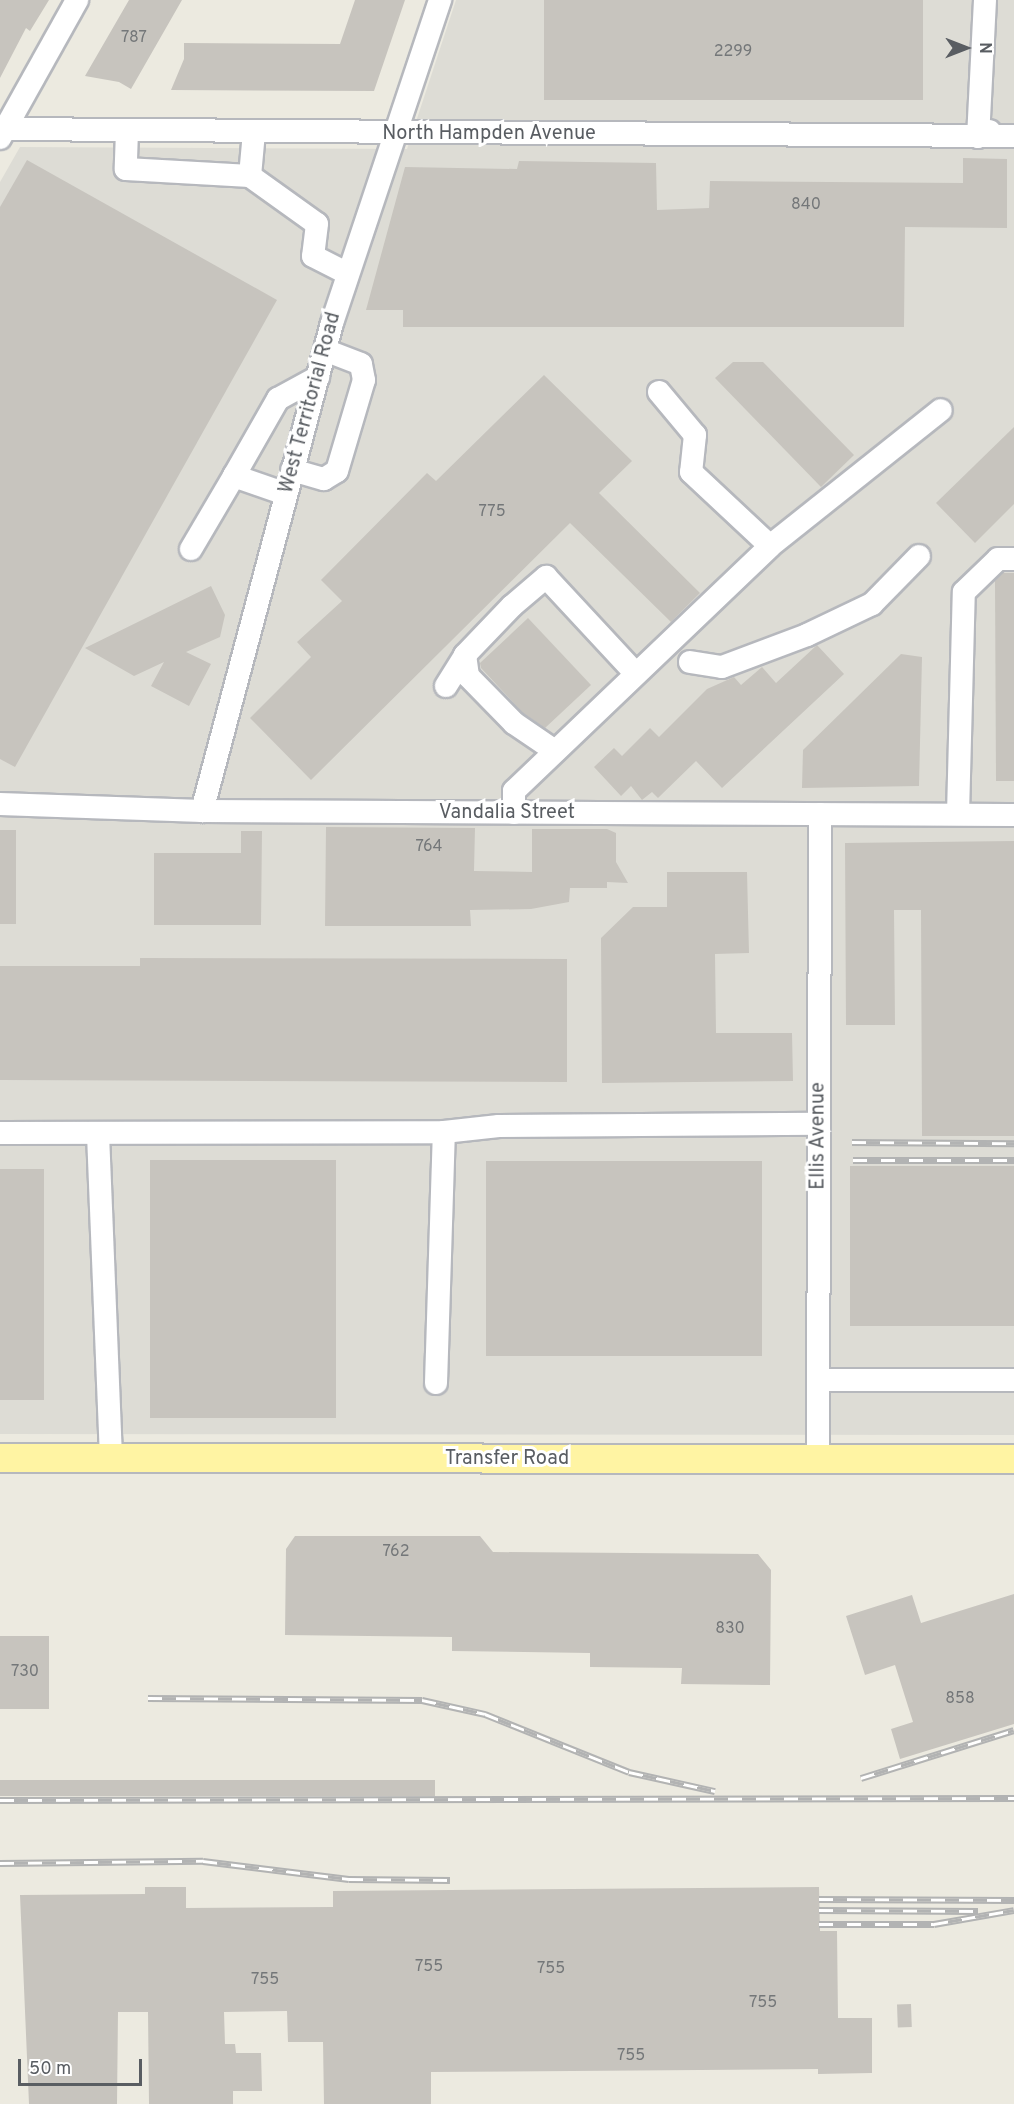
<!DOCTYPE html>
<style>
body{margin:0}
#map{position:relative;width:1014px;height:2104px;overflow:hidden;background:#eceae0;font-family:Overpass,sans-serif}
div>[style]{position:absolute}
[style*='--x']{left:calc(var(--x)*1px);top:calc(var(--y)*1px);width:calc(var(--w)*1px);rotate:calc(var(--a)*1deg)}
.industrial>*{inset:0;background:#dddcd5}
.building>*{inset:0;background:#c7c4be;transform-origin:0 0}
.roads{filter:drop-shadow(2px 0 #b6b8bd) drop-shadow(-2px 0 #b6b8bd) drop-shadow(0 2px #b6b8bd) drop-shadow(0 -2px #b6b8bd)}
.minor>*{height:22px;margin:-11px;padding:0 11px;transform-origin:11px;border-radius:11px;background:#fff}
.major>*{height:28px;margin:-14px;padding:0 14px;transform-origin:14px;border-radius:14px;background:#fff4a3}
.rail>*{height:7px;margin-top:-3.5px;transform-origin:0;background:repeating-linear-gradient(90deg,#fff 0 14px,#b2b3b3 0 28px);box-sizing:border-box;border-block:2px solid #b2b3b3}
span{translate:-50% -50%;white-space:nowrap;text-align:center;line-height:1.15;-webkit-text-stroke:6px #fff;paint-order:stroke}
.number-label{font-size:16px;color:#747779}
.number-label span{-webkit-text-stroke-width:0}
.street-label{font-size:20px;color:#595d62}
.north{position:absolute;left:936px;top:18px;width:60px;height:60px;-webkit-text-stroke:4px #fff;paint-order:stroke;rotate:90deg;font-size:16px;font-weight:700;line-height:24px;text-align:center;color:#595d62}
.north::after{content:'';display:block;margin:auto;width:21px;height:27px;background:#595d62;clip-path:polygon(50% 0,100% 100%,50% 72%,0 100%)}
.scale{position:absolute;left:18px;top:2059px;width:124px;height:27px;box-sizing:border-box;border:3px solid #595d62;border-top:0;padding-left:8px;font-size:18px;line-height:21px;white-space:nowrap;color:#595d62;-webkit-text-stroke:4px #fff;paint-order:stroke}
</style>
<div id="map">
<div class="industrial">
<i style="clip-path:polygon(456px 0,1014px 0,1014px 1435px,0 1434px,0 182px,20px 147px,407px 149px)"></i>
</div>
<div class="building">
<i style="clip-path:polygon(0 0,49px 0,30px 31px,26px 28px,0 78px)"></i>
<i style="clip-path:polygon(129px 0,182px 0,131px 89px,119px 82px,85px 76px)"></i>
<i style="clip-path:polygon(355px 0,405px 0,374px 91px,171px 90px,184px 59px,184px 43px,340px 44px)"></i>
<i style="left:544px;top:0;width:379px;height:100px"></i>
<i style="clip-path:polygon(963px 158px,1007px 159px,1007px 228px,905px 227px,904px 327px,403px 327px,403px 310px,366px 310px,405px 167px,517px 169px,519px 161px,656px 163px,657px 210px,709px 208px,710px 181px,963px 183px)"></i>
<i style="clip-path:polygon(27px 160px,277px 300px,15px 767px,0 759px,0 207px)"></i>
<i style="clip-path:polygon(733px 362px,763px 362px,854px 455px,821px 487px,715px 378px)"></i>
<i style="clip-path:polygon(544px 375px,632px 461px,599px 493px,700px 593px,671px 622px,570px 523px,311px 780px,250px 718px,311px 657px,297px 642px,342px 601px,321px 580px,427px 473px,436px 481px)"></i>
<i style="clip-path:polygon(1014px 427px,1014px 504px,975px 543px,936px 503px)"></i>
<i style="clip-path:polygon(1003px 573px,1014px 573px,1014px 781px,996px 781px,995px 581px)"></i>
<i style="clip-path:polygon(211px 586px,225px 615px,220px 637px,186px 652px,211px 664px,189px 706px,151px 686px,164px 662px,134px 676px,85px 648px)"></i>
<i style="clip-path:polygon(528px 618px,591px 685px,545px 728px,523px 713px,481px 668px,480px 663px)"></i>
<i style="clip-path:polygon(817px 645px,844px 674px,722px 788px,696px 761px,658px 798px,652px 792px,642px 800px,631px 786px,621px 796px,594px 767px,614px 748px,622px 756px,650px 728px,659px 737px,707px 689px,734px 677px,741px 685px,762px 667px,776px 683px)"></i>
<i style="clip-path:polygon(901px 654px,922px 657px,919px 786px,802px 788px,803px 750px)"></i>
<i style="clip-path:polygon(326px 827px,475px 828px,474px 871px,532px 872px,532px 829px,607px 829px,616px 833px,616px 862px,628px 883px,607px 882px,607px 888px,570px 888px,569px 902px,531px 909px,470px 910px,471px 926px,325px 926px)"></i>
<i style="left:0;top:830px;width:16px;height:94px"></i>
<i style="clip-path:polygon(241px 831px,262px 831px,261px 925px,154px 925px,154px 853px,241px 853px)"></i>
<i style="clip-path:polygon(1014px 841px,1014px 1136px,922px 1136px,921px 910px,894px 910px,895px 1025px,846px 1025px,845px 843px)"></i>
<i style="clip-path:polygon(667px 872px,747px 872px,749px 953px,715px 954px,716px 1033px,792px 1033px,793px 1081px,602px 1083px,601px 938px,633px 907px,667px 907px)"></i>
<i style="clip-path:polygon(140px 958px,567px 959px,567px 1082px,0 1080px,0 966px,140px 966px)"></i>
<i style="left:336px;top:1160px;width:258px;height:186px;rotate:90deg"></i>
<i style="left:486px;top:1161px;width:276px;height:195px"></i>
<i style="left:850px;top:1166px;width:164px;height:160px"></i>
<i style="left:0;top:1169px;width:44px;height:231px"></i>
<i style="clip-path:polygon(295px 1536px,480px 1536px,493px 1552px,758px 1554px,771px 1570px,770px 1685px,681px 1684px,682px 1668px,590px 1667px,590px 1653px,452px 1651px,452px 1637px,285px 1635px,286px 1549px)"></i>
<i style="clip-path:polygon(1014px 1594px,1014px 1724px,900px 1759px,891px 1729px,913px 1722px,895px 1665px,865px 1675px,846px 1616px,912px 1595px,921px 1623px)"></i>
<i style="left:0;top:1636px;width:49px;height:73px"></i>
<i style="left:435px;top:1780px;width:16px;height:435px;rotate:90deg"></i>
<i style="clip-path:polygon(145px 1887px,186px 1887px,186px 1908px,333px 1907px,333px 1891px,819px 1887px,820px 1931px,837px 1931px,838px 2018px,872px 2018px,872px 2073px,818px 2074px,818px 2069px,431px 2072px,431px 2104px,324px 2104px,323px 2042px,288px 2042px,287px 2011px,224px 2012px,225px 2044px,235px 2044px,236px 2053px,261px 2053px,262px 2091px,233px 2091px,233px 2104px,149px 2104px,148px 2012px,118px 2012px,117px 2104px,29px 2104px,20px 1895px,145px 1894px)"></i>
<i style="left:911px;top:2004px;width:23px;height:14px;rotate:88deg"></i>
</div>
<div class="roads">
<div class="minor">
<i style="--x:985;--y:0;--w:137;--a:92.9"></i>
<i style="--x:978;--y:137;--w:13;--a:-27"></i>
<i style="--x:0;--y:129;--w:1014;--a:0.4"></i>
<i style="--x:127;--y:131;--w:38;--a:92"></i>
<i style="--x:126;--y:169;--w:124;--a:3.2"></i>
<i style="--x:250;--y:176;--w:82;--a:35.6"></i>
<i style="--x:317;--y:224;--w:32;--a:97"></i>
<i style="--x:313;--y:256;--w:38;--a:27"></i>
<i style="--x:0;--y:138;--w:158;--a:-60.8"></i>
<i style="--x:250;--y:176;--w:44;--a:-84.8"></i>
<i style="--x:659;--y:392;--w:56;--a:50.1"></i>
<i style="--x:695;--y:435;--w:37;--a:96"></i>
<i style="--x:691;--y:472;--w:108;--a:43.1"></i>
<i style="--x:292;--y:470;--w:33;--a:16"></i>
<i style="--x:324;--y:479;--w:15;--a:-32"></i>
<i style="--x:337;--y:471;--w:95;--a:-73.5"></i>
<i style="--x:364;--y:380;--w:16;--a:-101"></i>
<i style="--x:361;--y:364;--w:39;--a:-159"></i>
<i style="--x:286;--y:494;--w:55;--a:-160.9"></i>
<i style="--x:234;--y:476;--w:89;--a:-60.3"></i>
<i style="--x:278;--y:399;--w:46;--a:-28.8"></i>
<i style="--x:191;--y:549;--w:85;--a:-59.5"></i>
<i style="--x:690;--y:662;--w:32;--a:9"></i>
<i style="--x:722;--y:667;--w:91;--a:-20.6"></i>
<i style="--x:807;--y:635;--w:72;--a:-25.5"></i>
<i style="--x:872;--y:604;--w:67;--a:-45.6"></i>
<i style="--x:446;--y:686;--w:36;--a:-58"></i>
<i style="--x:555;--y:751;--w:50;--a:-145.7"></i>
<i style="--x:514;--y:723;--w:66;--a:-134.4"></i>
<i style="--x:468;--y:676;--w:21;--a:-98"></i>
<i style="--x:465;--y:655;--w:68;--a:-46.2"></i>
<i style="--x:512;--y:606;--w:45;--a:-40.5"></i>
<i style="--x:546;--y:577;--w:132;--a:47.1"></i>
<i style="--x:0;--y:804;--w:202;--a:2"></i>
<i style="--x:202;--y:811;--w:812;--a:0.28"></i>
<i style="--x:202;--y:811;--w:505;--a:-75.08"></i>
<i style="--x:332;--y:323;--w:341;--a:-71.5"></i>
<i style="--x:514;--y:813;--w:22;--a:-90"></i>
<i style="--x:514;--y:791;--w:354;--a:-43.7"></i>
<i style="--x:770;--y:546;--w:218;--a:-38.5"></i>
<i style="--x:958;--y:814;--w:222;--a:-88.5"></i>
<i style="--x:964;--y:592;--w:47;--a:-44.1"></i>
<i style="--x:998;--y:559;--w:16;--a:0"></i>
<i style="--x:0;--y:1133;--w:444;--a:-0.1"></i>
<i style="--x:444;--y:1132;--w:55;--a:-6.2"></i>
<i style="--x:499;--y:1126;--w:320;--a:-0.4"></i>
<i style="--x:98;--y:1134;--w:325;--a:87.7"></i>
<i style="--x:818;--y:1380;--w:196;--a:0"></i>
<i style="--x:436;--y:1383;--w:251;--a:-88.2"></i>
<i style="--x:818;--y:1459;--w:645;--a:-89.82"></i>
</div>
<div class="major">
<i style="--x:0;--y:1458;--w:1014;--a:0.06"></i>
</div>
</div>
<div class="rail">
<i style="--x:852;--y:1142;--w:162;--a:0.4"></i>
<i style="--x:853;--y:1160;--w:161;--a:0"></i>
<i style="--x:148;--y:1698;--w:274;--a:0.4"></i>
<i style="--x:422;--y:1700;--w:65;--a:12.5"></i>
<i style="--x:485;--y:1714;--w:155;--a:21.9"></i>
<i style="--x:629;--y:1772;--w:88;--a:12.5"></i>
<i style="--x:861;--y:1778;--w:160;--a:-17.4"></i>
<i style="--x:0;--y:1800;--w:1014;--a:-0.11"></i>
<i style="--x:0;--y:1863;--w:203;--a:-0.6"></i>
<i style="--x:203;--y:1861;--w:147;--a:7"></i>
<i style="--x:349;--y:1879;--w:101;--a:0.6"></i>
<i style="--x:819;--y:1899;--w:195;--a:0.3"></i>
<i style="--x:819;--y:1910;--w:159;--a:0.4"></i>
<i style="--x:819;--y:1924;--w:115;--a:0"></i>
<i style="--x:934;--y:1924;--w:81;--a:-9.9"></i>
</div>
<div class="number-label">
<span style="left:134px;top:38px">787</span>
<span style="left:733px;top:52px">2299</span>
<span style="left:806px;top:205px">840</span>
<span style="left:492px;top:512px">775</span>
<span style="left:429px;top:847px">764</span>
<span style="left:396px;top:1552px">762</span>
<span style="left:730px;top:1629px">830</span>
<span style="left:25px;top:1672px">730</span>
<span style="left:960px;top:1699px">858</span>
<span style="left:429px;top:1967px">755</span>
<span style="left:551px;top:1969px">755</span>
<span style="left:265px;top:1980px">755</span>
<span style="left:763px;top:2003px">755</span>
<span style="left:631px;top:2056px">755</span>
</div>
<div class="street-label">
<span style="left:489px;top:134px">North Hampden Avenue</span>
<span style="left:311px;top:403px;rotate:-75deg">West Territorial Road</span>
<span style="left:507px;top:813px">Vandalia Street</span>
<span style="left:819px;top:1136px;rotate:-90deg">Ellis Avenue</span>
<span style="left:507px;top:1459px">Transfer Road</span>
</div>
<div class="north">N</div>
<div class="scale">50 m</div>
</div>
